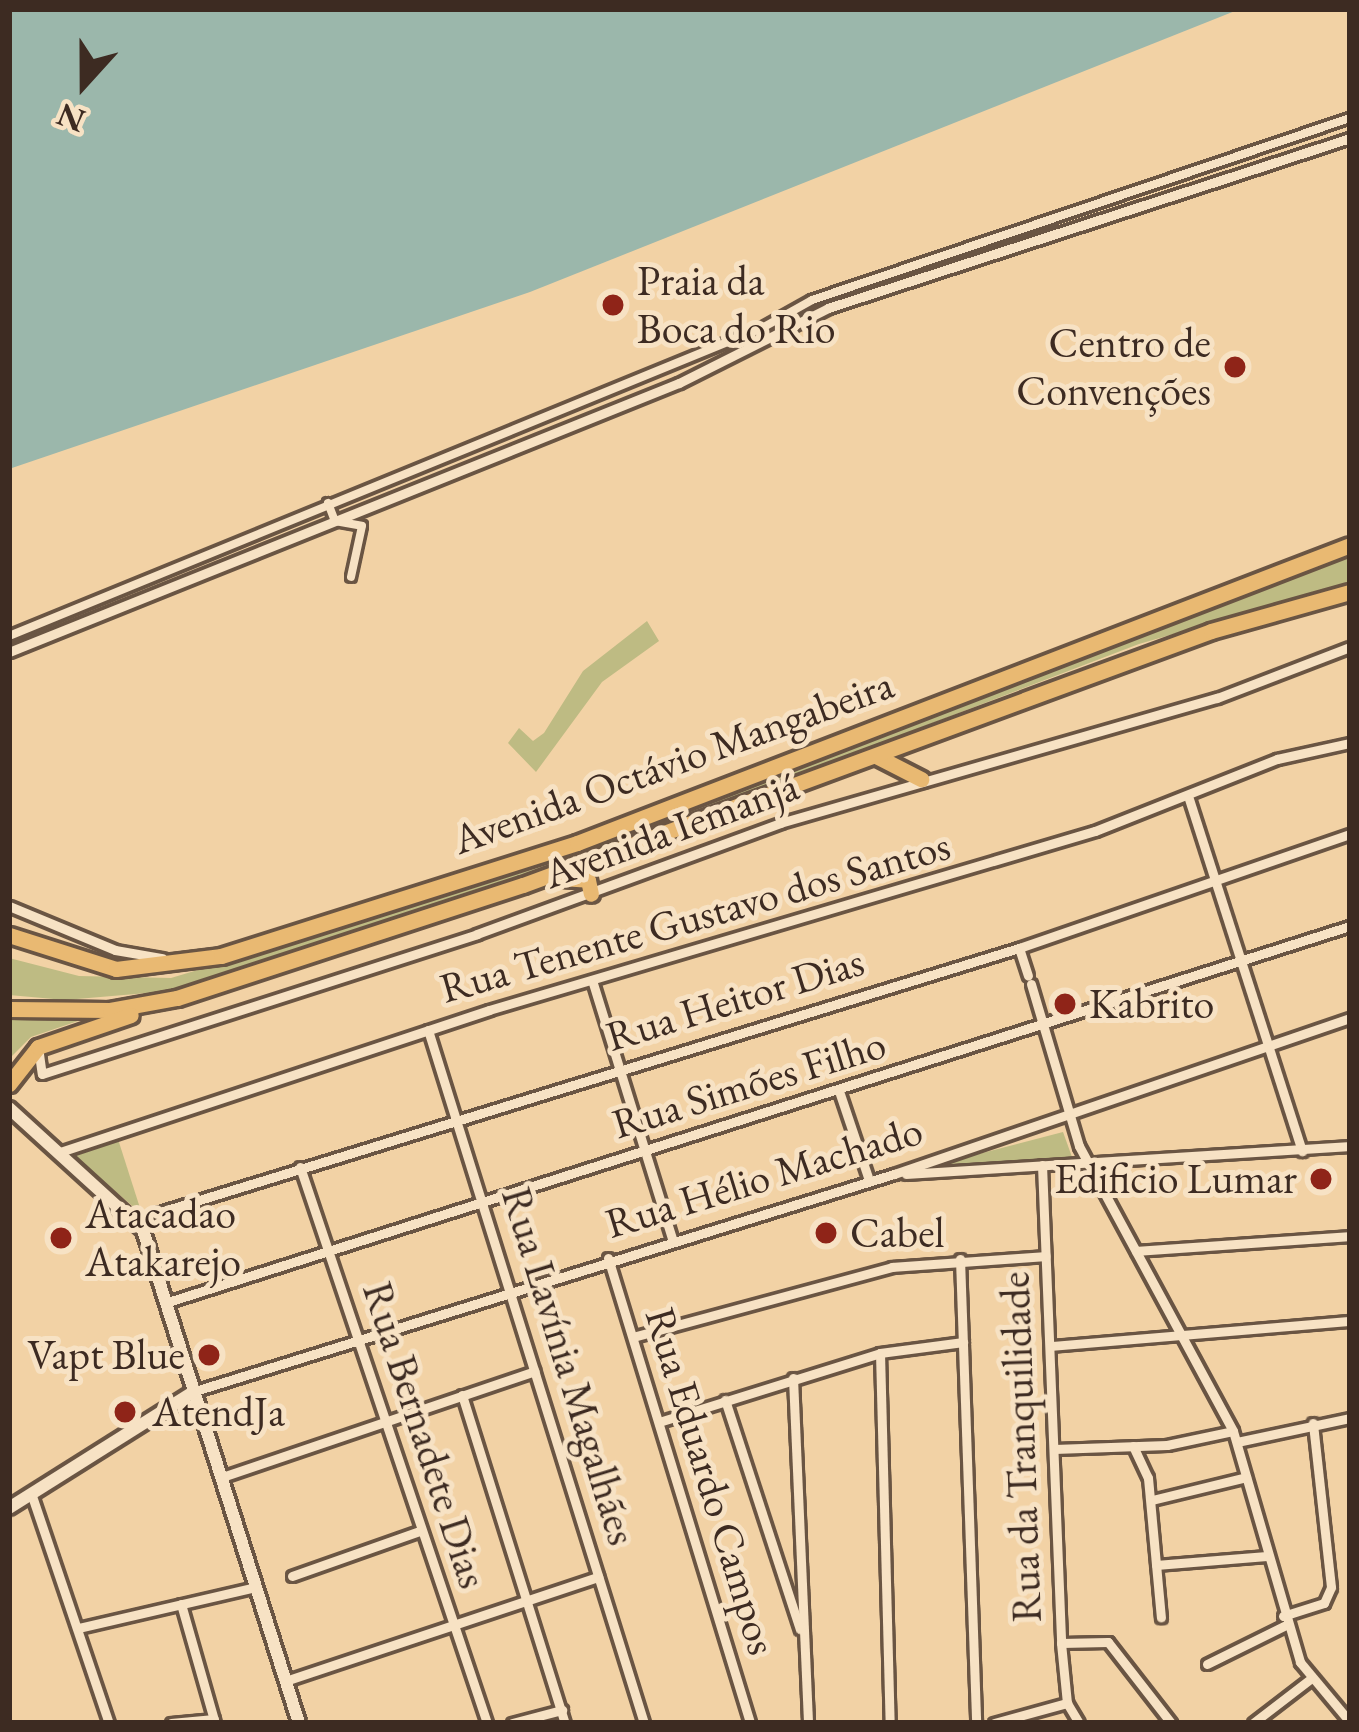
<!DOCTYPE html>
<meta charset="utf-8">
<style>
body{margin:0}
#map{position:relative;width:1359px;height:1732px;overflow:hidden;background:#f2d2a5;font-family:"EB Garamond",serif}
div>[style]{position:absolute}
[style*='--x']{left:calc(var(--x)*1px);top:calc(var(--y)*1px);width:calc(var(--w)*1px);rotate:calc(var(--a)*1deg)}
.green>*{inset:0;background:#bebb83}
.water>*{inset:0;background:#9bb7ab}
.roads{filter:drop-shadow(3px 0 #6a5543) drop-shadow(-3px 0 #6a5543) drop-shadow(0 3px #6a5543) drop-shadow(0 -3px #6a5543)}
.pedestrian>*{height:8px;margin:-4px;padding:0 4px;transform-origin:4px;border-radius:4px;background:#f7e2c4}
.minor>*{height:9px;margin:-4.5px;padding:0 4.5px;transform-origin:4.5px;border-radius:4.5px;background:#f7e2c4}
.tertiary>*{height:12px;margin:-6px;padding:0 6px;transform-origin:6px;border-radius:6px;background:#f7e2c4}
.primary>*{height:15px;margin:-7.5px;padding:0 7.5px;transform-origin:7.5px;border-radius:7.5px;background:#e9b972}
.dots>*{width:33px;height:33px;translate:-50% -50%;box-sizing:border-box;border:6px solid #f7e2c4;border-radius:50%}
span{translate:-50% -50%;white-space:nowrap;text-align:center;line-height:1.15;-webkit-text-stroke:10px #f7e2c4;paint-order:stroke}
.poi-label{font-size:42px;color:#3d2b22}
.left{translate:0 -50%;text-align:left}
.right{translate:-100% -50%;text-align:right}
.street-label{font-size:42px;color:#3d2b22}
.frame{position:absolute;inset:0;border:12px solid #3d2b22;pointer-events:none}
.north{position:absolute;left:24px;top:24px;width:120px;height:120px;-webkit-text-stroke:9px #f7e2c4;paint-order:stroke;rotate:201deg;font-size:33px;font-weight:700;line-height:48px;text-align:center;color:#3d2b22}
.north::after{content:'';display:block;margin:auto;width:42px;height:54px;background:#3d2b22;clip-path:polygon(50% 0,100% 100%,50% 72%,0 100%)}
</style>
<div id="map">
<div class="green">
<i style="clip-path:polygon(1350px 554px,1350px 583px,1139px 644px,549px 870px,171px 991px,65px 1000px,9px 995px,9px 958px,79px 976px,171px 978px,547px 865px)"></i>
<i style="clip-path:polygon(647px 621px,659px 641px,602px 682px,536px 772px,508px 743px,519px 728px,533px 741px,544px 733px,583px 671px)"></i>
<i style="clip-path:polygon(9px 1015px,17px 1016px,81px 1020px,31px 1037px,9px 1059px)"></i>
<i style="clip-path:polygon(1063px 1132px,1072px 1157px,936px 1165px)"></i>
<i style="clip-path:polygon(117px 1136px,140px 1208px,136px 1209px,69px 1152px)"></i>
</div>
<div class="water">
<i style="clip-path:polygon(9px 9px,1240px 9px,530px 292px,9px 469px)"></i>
</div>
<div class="roads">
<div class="pedestrian">
<i style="--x:328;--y:503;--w:19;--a:69"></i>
<i style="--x:335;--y:521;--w:27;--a:10"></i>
<i style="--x:362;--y:526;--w:52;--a:102.2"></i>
<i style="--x:9;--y:636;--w:814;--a:-22.25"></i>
<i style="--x:762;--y:328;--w:57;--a:-29.2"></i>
<i style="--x:812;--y:300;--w:568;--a:-18.69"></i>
</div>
<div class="minor">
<i style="--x:9;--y:652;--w:722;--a:-21.88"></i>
<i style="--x:679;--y:383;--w:167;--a:-26.7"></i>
<i style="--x:828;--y:308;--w:549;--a:-18.04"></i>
<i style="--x:1189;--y:799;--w:370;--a:72.2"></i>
<i style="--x:9;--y:906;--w:115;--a:22.5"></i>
<i style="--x:115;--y:950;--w:48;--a:9.7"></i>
<i style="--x:1019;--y:948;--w:29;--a:72"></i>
<i style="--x:592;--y:980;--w:270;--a:72.8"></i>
<i style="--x:1031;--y:984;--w:169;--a:73.5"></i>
<i style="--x:1079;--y:1146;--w:324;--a:61.6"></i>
<i style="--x:1233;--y:1431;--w:241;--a:73.8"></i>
<i style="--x:1300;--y:1662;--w:78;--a:50.2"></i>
<i style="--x:428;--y:1030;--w:726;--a:72.69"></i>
<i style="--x:38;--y:1047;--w:27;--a:82"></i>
<i style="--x:42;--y:1074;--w:457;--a:-17.8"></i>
<i style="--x:477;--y:934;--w:323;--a:-20.1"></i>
<i style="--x:780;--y:823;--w:455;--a:-16"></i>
<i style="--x:1217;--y:698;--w:142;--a:-21"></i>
<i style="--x:839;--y:1091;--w:94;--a:71.4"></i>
<i style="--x:57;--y:1153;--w:455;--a:-18.3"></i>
<i style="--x:489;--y:1010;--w:632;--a:-16.46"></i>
<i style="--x:1095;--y:831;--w:196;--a:-21.6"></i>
<i style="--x:1277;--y:759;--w:75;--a:-12.4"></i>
<i style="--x:1042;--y:1165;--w:478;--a:87.7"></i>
<i style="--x:1061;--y:1643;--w:60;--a:84.3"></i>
<i style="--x:1067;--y:1703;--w:23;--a:59"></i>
<i style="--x:300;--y:1167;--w:587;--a:71.41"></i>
<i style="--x:906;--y:1174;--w:445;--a:-3.6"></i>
<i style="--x:157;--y:1213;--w:902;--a:-17.09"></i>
<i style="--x:1019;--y:948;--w:350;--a:-19"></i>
<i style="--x:1136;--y:1251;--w:215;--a:-4"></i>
<i style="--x:608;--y:1258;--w:486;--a:73"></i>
<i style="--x:960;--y:1259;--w:464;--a:88"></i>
<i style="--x:168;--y:1302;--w:1240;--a:-17.65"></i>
<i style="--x:633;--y:1337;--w:268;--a:-15.1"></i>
<i style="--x:892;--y:1267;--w:154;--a:-4.1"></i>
<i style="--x:1051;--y:1346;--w:300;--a:-4.8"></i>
<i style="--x:880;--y:1353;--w:370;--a:88.5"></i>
<i style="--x:793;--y:1378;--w:345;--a:87.5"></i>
<i style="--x:195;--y:1391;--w:732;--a:-17.25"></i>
<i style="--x:894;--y:1174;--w:482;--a:-18.9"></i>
<i style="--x:462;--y:1395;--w:344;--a:72.6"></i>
<i style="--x:725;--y:1400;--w:241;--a:71.9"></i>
<i style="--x:659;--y:1422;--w:232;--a:-17.3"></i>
<i style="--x:880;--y:1353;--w:84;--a:-7.5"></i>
<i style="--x:1237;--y:1442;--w:116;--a:-12"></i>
<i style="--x:1133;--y:1446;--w:35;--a:65"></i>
<i style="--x:1148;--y:1478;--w:140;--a:84.7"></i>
<i style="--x:1054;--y:1449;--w:113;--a:-2"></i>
<i style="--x:1167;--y:1445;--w:67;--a:-12"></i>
<i style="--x:222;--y:1477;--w:330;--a:-18.7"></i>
<i style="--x:32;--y:1496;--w:240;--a:71.3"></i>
<i style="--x:1152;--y:1500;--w:97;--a:-13.7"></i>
<i style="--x:1156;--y:1565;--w:111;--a:-4.6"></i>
<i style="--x:292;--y:1576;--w:136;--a:-19.4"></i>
<i style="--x:181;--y:1604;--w:124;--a:74.1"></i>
<i style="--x:1283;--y:1616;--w:43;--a:-17.6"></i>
<i style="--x:1324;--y:1603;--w:17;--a:-66"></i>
<i style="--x:1331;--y:1587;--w:165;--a:-96.3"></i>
<i style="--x:78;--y:1628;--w:183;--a:-13"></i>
<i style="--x:1061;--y:1643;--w:47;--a:-1.2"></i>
<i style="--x:1108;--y:1642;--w:103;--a:52.1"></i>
<i style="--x:1207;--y:1664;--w:88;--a:-26.3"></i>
<i style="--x:288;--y:1680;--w:327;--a:-18.4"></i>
<i style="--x:171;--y:1723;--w:43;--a:-5.3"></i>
<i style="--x:512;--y:1723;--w:52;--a:-14.6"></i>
<i style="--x:994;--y:1723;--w:76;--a:-15.3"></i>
<i style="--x:1253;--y:1723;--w:71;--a:-37.5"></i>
</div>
<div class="tertiary">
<i style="--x:9;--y:1108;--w:181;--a:42.3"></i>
<i style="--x:143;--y:1230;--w:517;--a:72.44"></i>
<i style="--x:9;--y:1508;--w:220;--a:-32.2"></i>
</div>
<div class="primary">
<i style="--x:876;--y:756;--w:51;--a:27.1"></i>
<i style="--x:561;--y:878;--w:27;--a:4"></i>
<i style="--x:588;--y:880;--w:14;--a:78"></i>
<i style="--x:9;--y:935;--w:112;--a:17.6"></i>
<i style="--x:116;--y:969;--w:106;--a:-7.1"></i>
<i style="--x:221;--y:956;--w:374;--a:-17.6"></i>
<i style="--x:577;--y:843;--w:828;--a:-21.08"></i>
<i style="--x:9;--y:1009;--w:101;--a:0.6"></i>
<i style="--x:110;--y:1010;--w:68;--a:-10.2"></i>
<i style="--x:177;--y:998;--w:364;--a:-18.1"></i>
<i style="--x:523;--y:885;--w:733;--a:-20.26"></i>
<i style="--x:1211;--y:631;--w:144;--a:-15.7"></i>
<i style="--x:9;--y:1084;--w:47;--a:-51.9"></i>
<i style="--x:38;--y:1047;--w:98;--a:-19"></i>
</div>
</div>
<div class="dots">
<i style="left:613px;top:305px;background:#8f2418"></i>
<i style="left:1235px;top:367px;background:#8f2418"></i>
<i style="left:1065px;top:1004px;background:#8f2418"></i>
<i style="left:1321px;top:1179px;background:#8f2418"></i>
<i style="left:826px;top:1233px;background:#8f2418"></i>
<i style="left:61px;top:1238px;background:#8f2418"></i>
<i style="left:209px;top:1355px;background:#8f2418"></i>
<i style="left:125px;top:1412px;background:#8f2418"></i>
</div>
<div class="poi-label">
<span class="left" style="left:637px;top:305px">Praia da<br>Boca do Rio</span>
<span class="right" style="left:1211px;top:367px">Centro de<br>Convenções</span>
<span class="left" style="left:1089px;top:1004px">Kabrito</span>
<span class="right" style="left:1297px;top:1179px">Edificio Lumar</span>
<span class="left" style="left:85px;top:1238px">Atacadao<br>Atakarejo</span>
<span class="left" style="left:850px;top:1233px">Cabel</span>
<span class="right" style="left:185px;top:1355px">Vapt Blue</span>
<span class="left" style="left:152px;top:1412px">AtendJa</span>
</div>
<div class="street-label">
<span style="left:673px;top:762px;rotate:-20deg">Avenida Octávio Mangabeira</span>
<span style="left:671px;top:830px;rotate:-20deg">Avenida Iemanjá</span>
<span style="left:695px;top:917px;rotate:-16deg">Rua Tenente Gustavo dos Santos</span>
<span style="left:735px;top:999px;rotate:-17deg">Rua Heitor Dias</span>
<span style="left:749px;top:1084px;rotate:-17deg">Rua Simões Filho</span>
<span style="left:764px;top:1177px;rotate:-17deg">Rua Hélio Machado</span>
<span style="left:569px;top:1366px;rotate:73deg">Rua Lavínia Magalhães</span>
<span style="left:425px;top:1435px;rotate:72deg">Rua Bernadete Dias</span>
<span style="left:1021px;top:1447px;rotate:-92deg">Rua da Tranquilidade</span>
<span style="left:711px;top:1481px;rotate:73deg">Rua Eduardo Campos</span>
</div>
<div class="frame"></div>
<div class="north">N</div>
</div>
